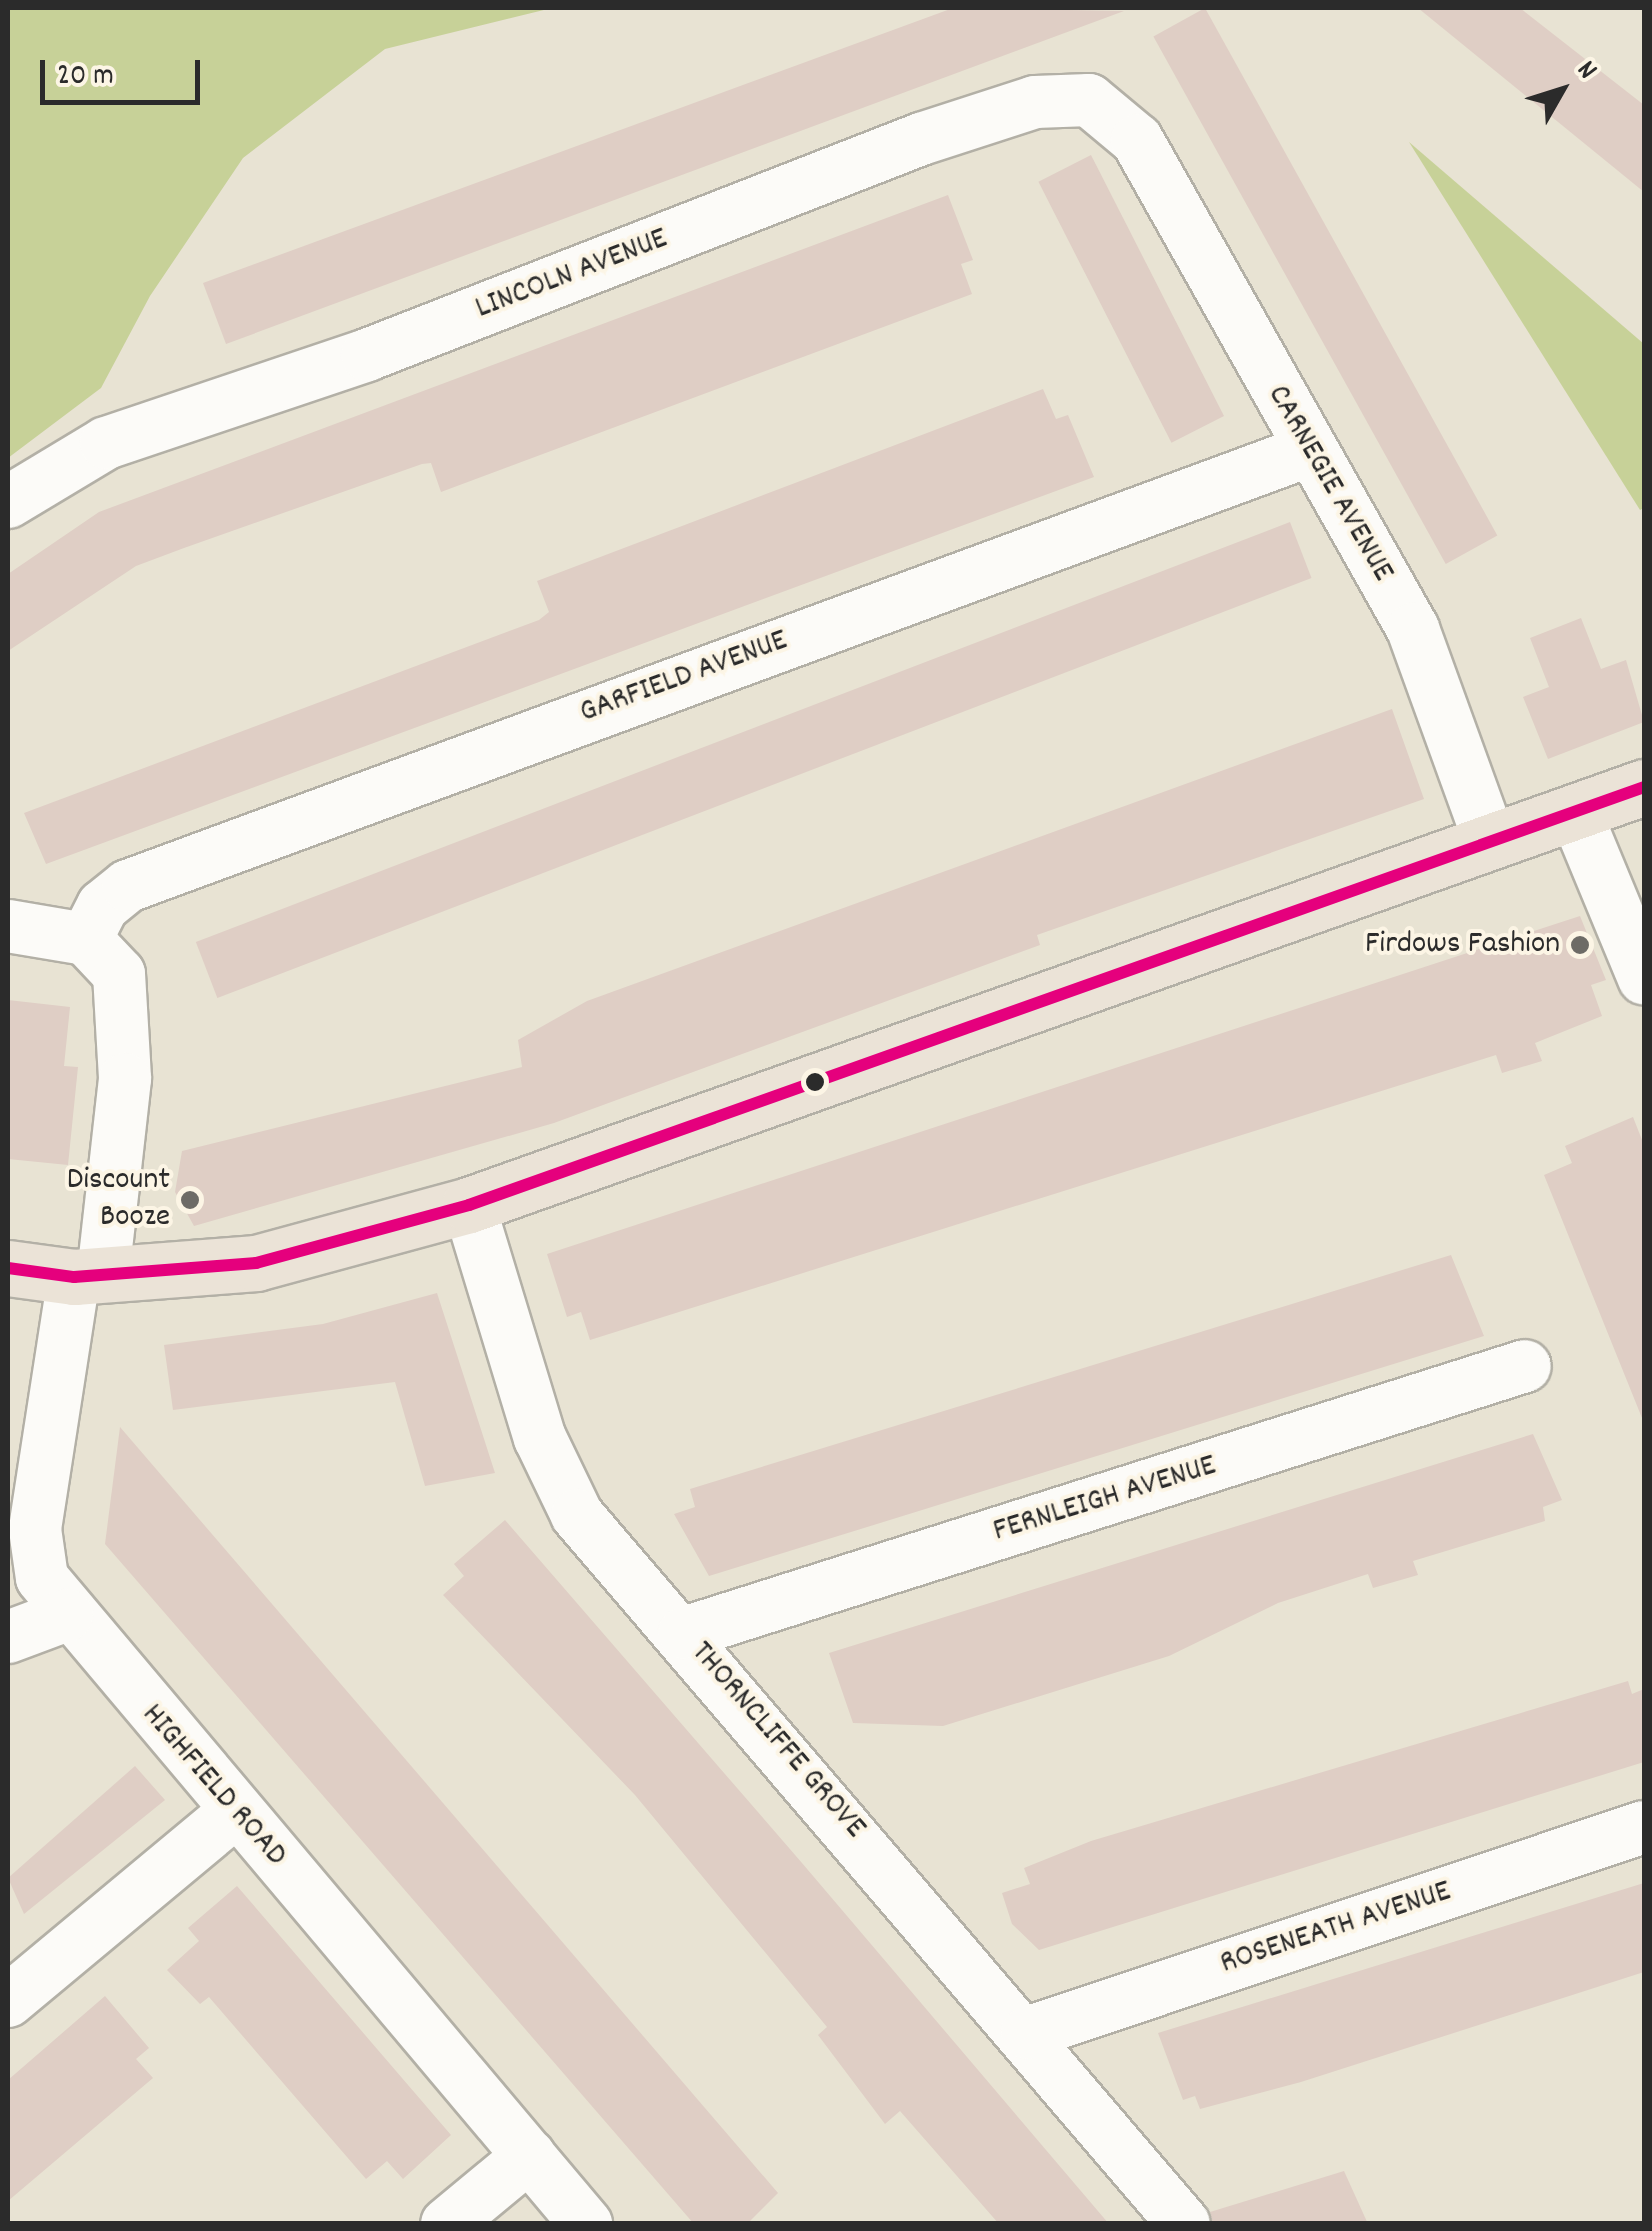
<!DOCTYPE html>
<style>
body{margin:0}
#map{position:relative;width:1652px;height:2231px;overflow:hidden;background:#e8e3d3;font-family:Dekko,sans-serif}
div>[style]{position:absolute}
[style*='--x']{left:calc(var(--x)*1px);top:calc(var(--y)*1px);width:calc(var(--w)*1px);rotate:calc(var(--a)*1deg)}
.green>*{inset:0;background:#c7d198}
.building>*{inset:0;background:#dfcec5;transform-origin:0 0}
.roads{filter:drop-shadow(2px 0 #b3b0a6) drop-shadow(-2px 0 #b3b0a6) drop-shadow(0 2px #b3b0a6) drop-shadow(0 -2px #b3b0a6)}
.minor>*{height:52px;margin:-26px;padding:0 26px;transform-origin:26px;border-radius:26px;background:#fcfbf8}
.major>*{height:55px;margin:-27.5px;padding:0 27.5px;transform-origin:27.5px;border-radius:27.5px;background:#ebe3d7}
.bus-1>*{height:12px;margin:-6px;padding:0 6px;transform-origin:6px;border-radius:6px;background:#e5007d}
.dots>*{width:28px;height:28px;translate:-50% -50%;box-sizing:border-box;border:5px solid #fcf5e5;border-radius:50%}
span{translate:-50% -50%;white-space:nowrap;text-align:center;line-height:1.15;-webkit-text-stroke:8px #fcf5e5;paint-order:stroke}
.street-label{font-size:32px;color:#2b2b2b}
.poi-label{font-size:32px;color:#2b2b2b}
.right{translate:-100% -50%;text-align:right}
.frame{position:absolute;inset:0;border:10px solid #2b2b2b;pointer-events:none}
.north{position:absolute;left:1512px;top:40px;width:100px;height:100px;-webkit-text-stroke:8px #fcf5e5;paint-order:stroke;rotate:51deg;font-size:28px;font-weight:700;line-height:40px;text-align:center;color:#2b2b2b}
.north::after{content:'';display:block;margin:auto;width:35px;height:45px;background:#2b2b2b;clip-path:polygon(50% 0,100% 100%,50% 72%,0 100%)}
.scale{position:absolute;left:40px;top:60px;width:160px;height:45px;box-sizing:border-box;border:5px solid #2b2b2b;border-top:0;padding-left:12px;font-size:30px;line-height:35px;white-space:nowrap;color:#2b2b2b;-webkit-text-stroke:8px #fcf5e5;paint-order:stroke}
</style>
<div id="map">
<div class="green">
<i style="clip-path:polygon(8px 8px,552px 8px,385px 49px,243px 158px,150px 296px,101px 388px,8px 458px)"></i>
<i style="clip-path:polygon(1409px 142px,1644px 344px,1644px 508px,1640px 510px)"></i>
</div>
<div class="building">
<i style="clip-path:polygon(953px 8px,1124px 11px,226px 344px,203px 283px)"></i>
<i style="left:1205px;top:8px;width:603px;height:59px;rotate:61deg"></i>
<i style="clip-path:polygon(1418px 8px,1520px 8px,1644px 105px,1644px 192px)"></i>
<i style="left:1091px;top:155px;width:293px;height:59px;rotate:63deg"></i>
<i style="clip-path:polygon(948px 195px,973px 260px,961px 264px,972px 294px,441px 492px,431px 463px,422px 464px,184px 548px,136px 566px,8px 651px,8px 574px,99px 512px)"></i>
<i style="clip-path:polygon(1043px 389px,1056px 419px,1068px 415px,1094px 477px,46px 864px,24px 813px,539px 620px,549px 612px,537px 581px)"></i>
<i style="left:1290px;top:522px;width:60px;height:1172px;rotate:69deg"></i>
<i style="clip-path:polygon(1581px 618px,1601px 669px,1626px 660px,1644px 722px,1548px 759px,1523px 697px,1549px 687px,1530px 638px)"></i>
<i style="clip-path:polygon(1392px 709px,1424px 799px,1037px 935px,1040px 945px,554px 1123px,194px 1226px,175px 1192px,182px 1151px,522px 1067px,518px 1040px,587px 1001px)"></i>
<i style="clip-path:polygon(1580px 916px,1606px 980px,1591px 985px,1602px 1016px,1535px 1043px,1542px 1061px,1502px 1073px,1496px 1055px,590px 1340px,581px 1312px,567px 1317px,547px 1254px)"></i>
<i style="clip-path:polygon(8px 1000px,70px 1007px,64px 1066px,78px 1067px,68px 1165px,8px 1159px)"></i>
<i style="clip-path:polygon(1633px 1117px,1644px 1145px,1642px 1418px,1544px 1175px,1572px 1163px,1565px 1146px)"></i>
<i style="clip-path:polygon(1451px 1255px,1484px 1336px,709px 1576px,674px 1514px,695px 1507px,690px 1489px)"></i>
<i style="clip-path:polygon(437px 1293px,495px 1473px,425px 1486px,395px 1382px,173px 1410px,164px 1345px,323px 1324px)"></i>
<i style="clip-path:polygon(120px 1427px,778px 2193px,747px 2224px,694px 2224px,105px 1544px)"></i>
<i style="clip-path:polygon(1533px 1434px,1562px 1500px,1543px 1507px,1545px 1521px,1413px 1561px,1418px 1575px,1373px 1588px,1368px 1574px,1278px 1603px,1169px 1656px,943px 1726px,853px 1723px,829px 1653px)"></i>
<i style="clip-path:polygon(505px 1520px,802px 1863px,1109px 2224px,999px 2224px,900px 2111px,885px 2124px,818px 2035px,827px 2027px,635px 1795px,443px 1595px,464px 1576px,454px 1564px)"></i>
<i style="clip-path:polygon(1628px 1681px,1632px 1694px,1644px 1689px,1644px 1762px,1039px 1950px,1012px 1924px,1002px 1893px,1030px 1884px,1024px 1868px,1091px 1841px)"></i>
<i style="clip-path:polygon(135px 1766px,165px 1800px,24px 1914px,8px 1878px)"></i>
<i style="clip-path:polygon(1644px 1883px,1644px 1972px,1301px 2082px,1200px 2109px,1195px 2096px,1183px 2100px,1158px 2033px)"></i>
<i style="clip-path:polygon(237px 1886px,451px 2135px,403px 2179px,387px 2161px,366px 2179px,209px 1997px,200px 2004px,167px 1970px,199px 1941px,188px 1928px)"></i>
<i style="clip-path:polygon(105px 1996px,149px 2048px,136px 2059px,153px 2078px,8px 2201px,8px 2080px)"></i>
<i style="clip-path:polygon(1344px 2171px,1368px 2224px,1213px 2224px,1210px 2212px)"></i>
</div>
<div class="roads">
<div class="minor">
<i style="--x:8;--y:502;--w:114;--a:-31"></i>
<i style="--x:106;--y:443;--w:275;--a:-18.6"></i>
<i style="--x:367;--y:355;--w:595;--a:-21.3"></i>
<i style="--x:921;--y:139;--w:120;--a:-18"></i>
<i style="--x:1035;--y:102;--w:54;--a:-2.1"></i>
<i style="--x:1089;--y:100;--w:62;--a:39.8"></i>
<i style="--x:1137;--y:140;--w:562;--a:60.56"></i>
<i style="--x:1413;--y:629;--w:226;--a:70.1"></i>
<i style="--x:1576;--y:814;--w:178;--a:67.5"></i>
<i style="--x:8;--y:926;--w:79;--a:9.5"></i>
<i style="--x:86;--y:939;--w:48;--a:46.7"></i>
<i style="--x:119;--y:974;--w:105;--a:86.7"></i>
<i style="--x:125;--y:1079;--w:197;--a:96.4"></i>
<i style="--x:86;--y:939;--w:37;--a:-63"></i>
<i style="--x:103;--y:906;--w:32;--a:-39"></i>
<i style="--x:128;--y:886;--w:1258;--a:-20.24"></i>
<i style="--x:469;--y:1205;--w:244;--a:73.1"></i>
<i style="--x:540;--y:1438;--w:85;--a:64.3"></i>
<i style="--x:577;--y:1515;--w:933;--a:49.43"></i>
<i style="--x:74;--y:1277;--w:255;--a:98.8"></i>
<i style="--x:35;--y:1529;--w:49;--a:81.9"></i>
<i style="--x:42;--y:1578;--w:845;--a:49.9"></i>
<i style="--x:684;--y:1633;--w:882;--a:-17.61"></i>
<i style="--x:8;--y:1637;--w:63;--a:-20.4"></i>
<i style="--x:8;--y:2001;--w:295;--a:-39.8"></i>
<i style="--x:1027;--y:2033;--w:650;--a:-18.46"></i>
<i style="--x:447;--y:2224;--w:107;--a:-39.7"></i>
</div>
<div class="major">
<i style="--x:8;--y:1268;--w:67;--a:7.8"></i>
<i style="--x:74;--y:1277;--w:183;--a:-4.4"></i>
<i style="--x:256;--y:1263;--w:221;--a:-15.2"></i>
<i style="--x:469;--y:1205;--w:1247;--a:-19.58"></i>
</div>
</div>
<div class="bus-1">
<i style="--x:8;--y:1268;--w:67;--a:7.8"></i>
<i style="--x:74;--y:1277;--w:183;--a:-4.4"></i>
<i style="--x:256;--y:1263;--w:221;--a:-15.2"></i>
<i style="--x:469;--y:1205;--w:1247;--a:-19.58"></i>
</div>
<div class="dots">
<i style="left:1580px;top:945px;background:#6d6b66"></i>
<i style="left:815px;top:1082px;background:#2b2b2b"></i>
<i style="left:190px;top:1200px;background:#6d6b66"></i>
</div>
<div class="street-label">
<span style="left:572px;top:275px;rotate:-21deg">LINCOLN AVENUE</span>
<span style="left:1329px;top:484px;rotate:60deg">CARNEGIE AVENUE</span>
<span style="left:684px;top:678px;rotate:-20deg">GARFIELD AVENUE</span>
<span style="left:1105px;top:1500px;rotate:-17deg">FERNLEIGH AVENUE</span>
<span style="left:777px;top:1741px;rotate:49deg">THORNCLIFFE GROVE</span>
<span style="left:213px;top:1786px;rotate:49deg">HIGHFIELD ROAD</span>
<span style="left:1336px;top:1929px;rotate:-18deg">ROSENEATH AVENUE</span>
</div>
<div class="poi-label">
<span class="right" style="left:1560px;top:945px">Firdows Fashion</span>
<span class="right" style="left:170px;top:1200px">Discount<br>Booze</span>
</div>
<div class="frame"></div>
<div class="north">N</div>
<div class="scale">20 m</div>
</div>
